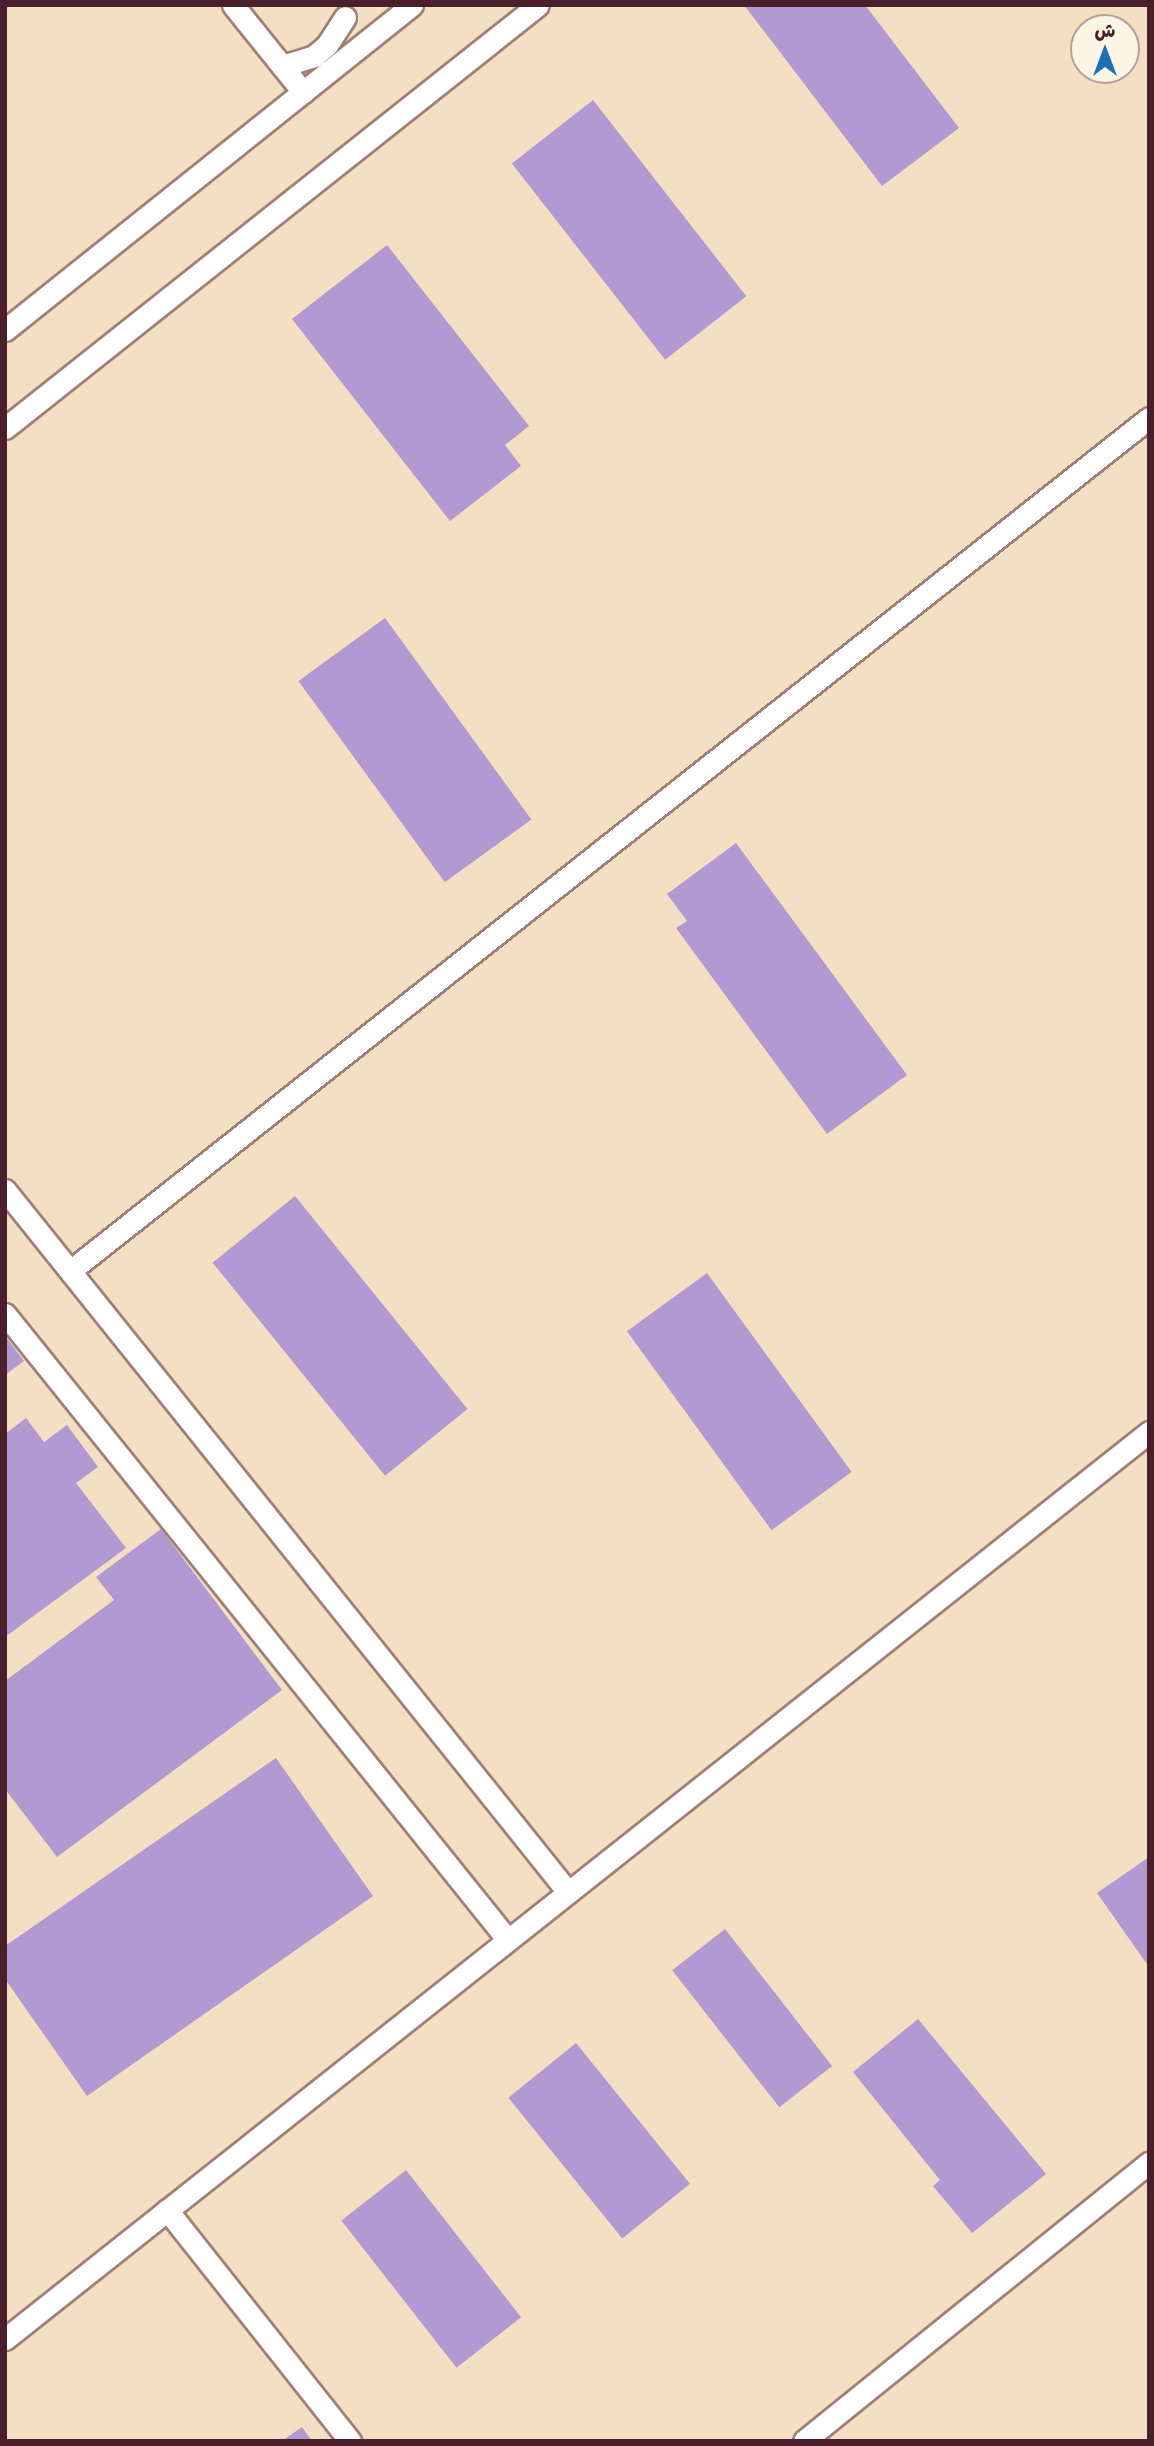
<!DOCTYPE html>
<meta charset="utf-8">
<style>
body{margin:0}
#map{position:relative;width:1154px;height:2446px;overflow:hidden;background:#f5dfc3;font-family:"Patrick Hand","Playpen Sans Arabic",sans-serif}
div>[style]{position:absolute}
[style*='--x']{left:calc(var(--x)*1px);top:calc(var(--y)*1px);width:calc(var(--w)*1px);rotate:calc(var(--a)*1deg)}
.building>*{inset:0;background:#b09ad1;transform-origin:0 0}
.roads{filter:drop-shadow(2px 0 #a07f77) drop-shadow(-2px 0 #a07f77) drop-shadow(0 2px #a07f77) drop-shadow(0 -2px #a07f77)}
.lane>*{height:21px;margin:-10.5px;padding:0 10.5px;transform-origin:10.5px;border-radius:10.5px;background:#fff}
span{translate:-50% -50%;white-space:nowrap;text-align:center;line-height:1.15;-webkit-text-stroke:5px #fcf5e5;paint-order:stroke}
.frame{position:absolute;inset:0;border:7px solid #4a1f2b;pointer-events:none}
.north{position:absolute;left:1070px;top:14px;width:70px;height:70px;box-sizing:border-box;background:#fcf5e5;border:2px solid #b59f9b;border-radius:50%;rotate:0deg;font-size:19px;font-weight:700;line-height:28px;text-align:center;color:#4a1f2b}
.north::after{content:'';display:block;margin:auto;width:24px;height:32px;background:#1f6fb2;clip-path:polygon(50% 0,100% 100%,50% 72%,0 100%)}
</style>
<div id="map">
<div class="building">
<i style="clip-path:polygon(744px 5px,865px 5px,959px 128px,882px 186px)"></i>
<i style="left:593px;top:100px;width:249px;height:103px;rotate:52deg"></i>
<i style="clip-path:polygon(387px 245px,529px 426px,505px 445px,521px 466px,450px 521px,292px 319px)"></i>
<i style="left:385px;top:618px;width:249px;height:107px;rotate:54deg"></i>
<i style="clip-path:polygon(736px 843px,907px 1075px,827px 1134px,676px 928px,687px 921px,667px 894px)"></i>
<i style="left:295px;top:1196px;width:274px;height:106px;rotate:51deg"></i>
<i style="left:707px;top:1273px;width:246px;height:99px;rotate:54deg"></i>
<i style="clip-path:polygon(5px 1336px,24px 1361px,5px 1375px)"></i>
<i style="clip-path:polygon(26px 1418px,44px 1442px,67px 1425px,98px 1467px,76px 1483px,126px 1548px,5px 1637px,5px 1434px)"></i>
<i style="clip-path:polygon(161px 1529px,282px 1690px,57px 1857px,5px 1789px,5px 1681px,114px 1600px,96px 1577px)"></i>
<i style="clip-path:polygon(276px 1758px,373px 1896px,87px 2096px,5px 1979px,5px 1946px)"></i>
<i style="clip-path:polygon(1149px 1857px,1149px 1967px,1097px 1893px)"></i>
<i style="left:725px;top:1929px;width:174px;height:67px;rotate:52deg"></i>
<i style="clip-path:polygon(918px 2019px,1046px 2174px,972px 2233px,933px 2186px,940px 2180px,853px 2072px)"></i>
<i style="left:576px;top:2043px;width:181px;height:87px;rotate:51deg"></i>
<i style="left:406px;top:2170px;width:187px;height:82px;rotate:52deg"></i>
<i style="clip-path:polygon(302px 2427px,312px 2441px,282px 2441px)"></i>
</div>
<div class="roads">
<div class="lane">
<i style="--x:233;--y:5;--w:112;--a:51.2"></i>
<i style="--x:282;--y:66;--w:34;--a:-17"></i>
<i style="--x:314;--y:56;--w:17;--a:-40"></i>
<i style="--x:327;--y:45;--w:33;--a:-57"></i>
<i style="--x:5;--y:330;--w:521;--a:-38.61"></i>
<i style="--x:5;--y:428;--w:680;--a:-38.44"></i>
<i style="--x:5;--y:1190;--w:900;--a:51.27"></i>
<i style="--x:70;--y:1271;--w:1375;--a:-38.33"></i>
<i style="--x:5;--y:1314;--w:803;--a:51.22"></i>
<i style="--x:167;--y:2210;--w:295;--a:51.6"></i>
<i style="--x:5;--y:2339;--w:1460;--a:-38.41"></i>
<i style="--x:804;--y:2441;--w:443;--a:-38.9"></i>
</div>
</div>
<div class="frame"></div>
<div class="north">ش</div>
</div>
